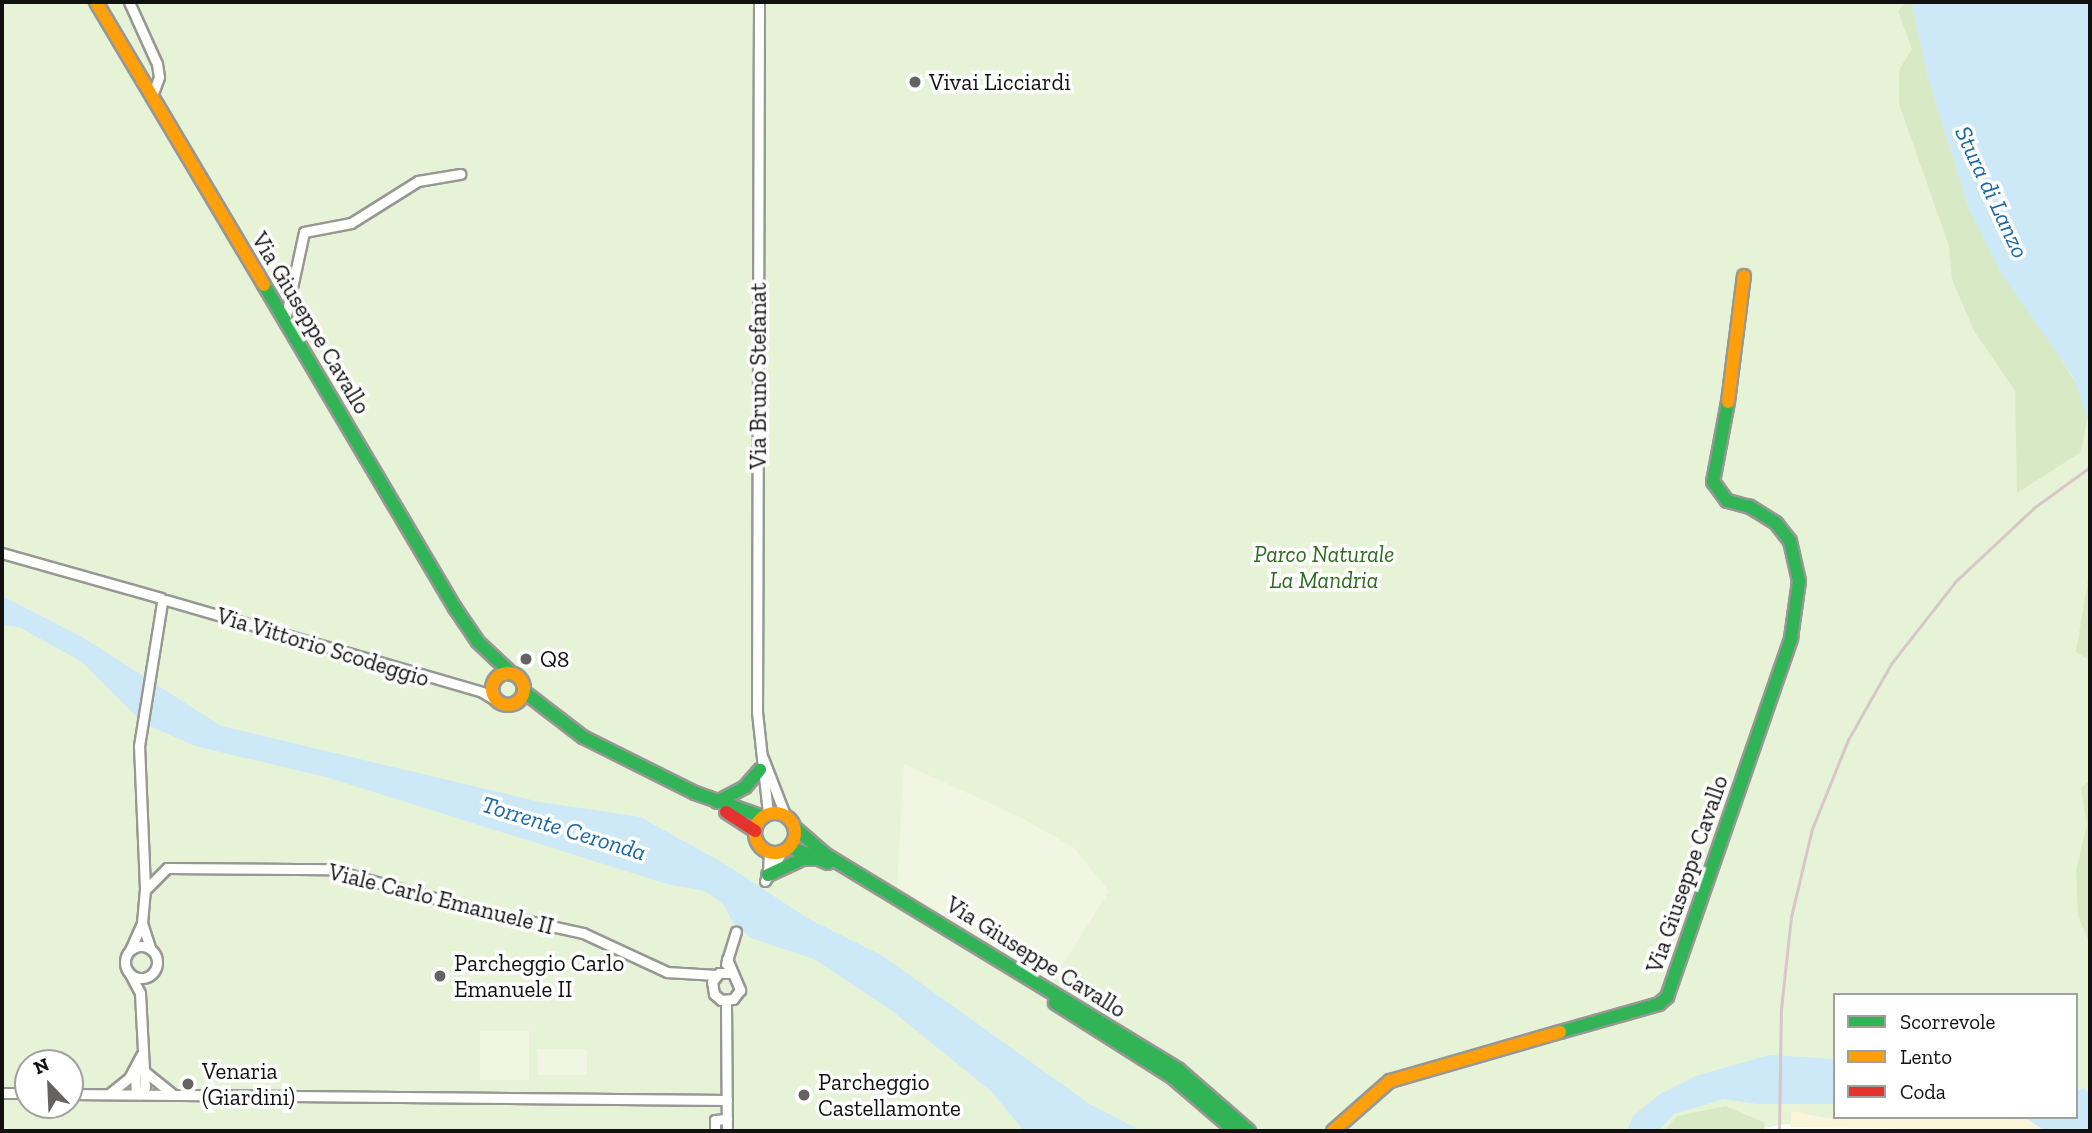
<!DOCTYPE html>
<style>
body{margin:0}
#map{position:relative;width:2092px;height:1133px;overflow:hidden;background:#fdfcf7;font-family:"Zilla Slab",serif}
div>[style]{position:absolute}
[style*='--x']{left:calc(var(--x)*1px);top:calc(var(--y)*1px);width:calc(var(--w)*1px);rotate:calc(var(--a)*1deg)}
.green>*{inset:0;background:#e7f3d7}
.forest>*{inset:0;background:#d8eac5}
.sand>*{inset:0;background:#fcf4d9}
.pitch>*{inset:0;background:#f0f6e1;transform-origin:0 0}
.water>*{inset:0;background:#cde8f7}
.roads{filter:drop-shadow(2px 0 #979795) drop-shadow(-2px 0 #979795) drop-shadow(0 2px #979795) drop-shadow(0 -2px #979795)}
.street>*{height:9px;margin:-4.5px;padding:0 4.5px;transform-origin:4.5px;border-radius:4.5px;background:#fffffe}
.street>.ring{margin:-4.5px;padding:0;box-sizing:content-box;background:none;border:9px solid #fffffe;border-radius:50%}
.fast>*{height:12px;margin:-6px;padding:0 6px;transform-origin:6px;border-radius:6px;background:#30b455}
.slow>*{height:12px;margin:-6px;padding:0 6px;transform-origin:6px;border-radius:6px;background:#ff9f0a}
.slow>.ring{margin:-6px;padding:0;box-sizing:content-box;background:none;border:12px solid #ff9f0a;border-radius:50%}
.jam>*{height:12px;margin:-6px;padding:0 6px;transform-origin:6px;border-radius:6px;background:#e5322d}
.rail>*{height:2.5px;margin:-1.25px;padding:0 1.25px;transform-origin:1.25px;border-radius:1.25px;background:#d9c6c7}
.dots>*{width:19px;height:19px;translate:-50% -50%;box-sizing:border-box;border:4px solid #fff;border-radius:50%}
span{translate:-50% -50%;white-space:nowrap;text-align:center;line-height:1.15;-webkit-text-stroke:7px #fff;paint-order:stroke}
.poi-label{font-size:23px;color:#111}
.left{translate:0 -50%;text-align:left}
.street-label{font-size:23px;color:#111}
.park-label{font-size:23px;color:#2f6b1f;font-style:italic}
.water-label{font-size:24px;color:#1768a6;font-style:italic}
.frame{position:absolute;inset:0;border:4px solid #111;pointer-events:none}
.legend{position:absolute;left:1833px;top:993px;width:245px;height:126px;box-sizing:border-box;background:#fff;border:2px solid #a0a0a0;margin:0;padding:9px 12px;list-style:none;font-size:21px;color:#111}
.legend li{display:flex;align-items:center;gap:14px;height:35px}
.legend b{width:35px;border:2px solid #a0a0a0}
.north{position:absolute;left:14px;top:1049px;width:70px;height:70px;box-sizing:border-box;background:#fff;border:2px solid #a0a0a0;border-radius:50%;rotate:337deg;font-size:19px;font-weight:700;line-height:28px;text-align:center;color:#111}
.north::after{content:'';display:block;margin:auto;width:24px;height:32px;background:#646362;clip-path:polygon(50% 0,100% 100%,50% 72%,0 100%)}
</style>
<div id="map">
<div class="green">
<i style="clip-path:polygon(evenodd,2px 2px,2090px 2px,2090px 1131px,1786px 1124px,1747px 1131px,2px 1131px,2px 2px,1835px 995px,2076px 995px,2076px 1117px,1835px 1117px,1835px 995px,2px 2px,28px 1063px,70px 1063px,70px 1105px,28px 1105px,28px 1063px)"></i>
</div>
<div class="forest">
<i style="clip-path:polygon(1905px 2px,1911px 2px,1929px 81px,1969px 209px,2082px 393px,2087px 420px,2081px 452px,2017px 493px,2015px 391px,1974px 331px,1952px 279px,1949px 246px,1899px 104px,1899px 70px,1912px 49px,1898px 11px)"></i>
<i style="clip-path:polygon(2090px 568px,2090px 661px,2076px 652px)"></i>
<i style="clip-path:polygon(2090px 780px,2090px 944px,2078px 916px,2076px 870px,2087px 825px,2081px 788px)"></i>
<i style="clip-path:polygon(1726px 1106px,1765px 1123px,1764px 1131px,1664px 1131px,1677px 1116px)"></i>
</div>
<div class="sand">
<i style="clip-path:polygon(1791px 1111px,1826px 1118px,2076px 1117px,2090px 1131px,1791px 1127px)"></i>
</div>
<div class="pitch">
<i style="clip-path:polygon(904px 764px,1022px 818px,1074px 848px,1109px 891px,1052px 982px,897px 887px)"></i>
<i style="left:480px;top:1031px;width:49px;height:49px"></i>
<i style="left:538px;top:1049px;width:49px;height:26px"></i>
</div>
<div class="water">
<i style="clip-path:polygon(1911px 2px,2090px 2px,2090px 426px,2073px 376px,2001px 273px,1969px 209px,1929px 81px)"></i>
<i style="clip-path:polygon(2px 596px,82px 637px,221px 726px,540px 802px,640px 817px,725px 864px,809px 919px,883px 956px,1091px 1105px,1142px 1131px,1024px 1131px,991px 1091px,892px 1011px,814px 959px,751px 938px,733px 923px,724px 905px,705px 891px,667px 884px,326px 777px,195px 746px,143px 723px,82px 662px,19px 627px,2px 625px)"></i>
<i style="clip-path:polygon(1769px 1055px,1835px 1059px,1835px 1104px,1757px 1104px,1724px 1099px,1674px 1114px,1659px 1131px,1627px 1131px,1633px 1116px,1660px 1094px,1696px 1076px)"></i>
<i style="clip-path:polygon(2084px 1088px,2090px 1095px,2090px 1131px,2045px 1131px,2024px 1117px,2076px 1117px,2076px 1091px)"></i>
</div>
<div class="roads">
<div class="street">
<i style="--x:129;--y:2;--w:68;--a:65.7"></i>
<i style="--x:157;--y:64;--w:13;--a:81"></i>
<i style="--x:159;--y:77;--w:20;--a:110"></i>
<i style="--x:759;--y:2;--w:710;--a:90.16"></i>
<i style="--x:757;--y:712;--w:103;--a:83.8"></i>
<i style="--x:285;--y:320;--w:90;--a:-77.8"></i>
<i style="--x:304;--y:232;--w:48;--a:-10.8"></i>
<i style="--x:351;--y:223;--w:79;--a:-32.1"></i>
<i style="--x:418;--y:181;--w:43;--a:-9.5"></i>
<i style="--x:2;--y:553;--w:165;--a:15.8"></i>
<i style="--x:166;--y:600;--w:329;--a:16.2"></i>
<i style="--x:482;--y:692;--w:21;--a:31"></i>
<i style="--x:763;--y:758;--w:61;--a:68.9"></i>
<i style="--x:768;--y:872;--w:20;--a:-87"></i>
<i style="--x:765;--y:881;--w:32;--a:-60"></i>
<i style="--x:145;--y:888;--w:142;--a:-92.4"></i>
<i style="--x:139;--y:746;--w:146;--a:-80.9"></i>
<i style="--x:142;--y:923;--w:26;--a:72"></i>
<i class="ring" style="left:125px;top:946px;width:23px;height:23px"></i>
<i style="--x:130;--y:950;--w:30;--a:-66"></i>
<i style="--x:142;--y:923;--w:33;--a:-85"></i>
<i style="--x:145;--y:890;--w:31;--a:-45"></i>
<i style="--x:167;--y:868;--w:163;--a:0.4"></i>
<i style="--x:330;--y:869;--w:149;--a:15.5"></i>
<i style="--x:474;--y:909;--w:112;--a:12.4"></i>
<i style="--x:583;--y:933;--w:93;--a:24.9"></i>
<i style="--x:667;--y:972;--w:49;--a:3.5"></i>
<i style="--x:727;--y:959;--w:34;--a:67"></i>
<i style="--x:740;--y:990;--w:11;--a:128"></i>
<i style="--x:733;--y:999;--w:12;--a:175"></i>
<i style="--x:721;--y:1000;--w:9;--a:-139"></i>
<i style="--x:714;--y:994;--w:12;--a:-99"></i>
<i style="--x:712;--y:982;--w:11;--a:-52"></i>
<i style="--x:719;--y:973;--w:12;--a:0"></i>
<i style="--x:726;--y:964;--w:34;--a:-73"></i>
<i style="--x:130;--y:974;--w:21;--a:62"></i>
<i style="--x:140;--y:993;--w:94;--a:87"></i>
<i style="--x:145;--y:1087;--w:9;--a:126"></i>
<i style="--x:726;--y:1001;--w:130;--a:89.6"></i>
<i style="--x:135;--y:1070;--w:24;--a:88"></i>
<i style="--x:144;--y:1071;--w:35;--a:39"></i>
<i style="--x:2;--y:1093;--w:26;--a:0"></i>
<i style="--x:70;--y:1094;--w:657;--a:0.52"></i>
<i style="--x:109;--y:1094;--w:26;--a:-39"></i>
<i style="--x:129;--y:1078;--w:26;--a:-62"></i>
<i style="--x:715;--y:1131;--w:11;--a:-90"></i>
<i style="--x:715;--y:1120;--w:12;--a:-5"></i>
</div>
<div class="fast">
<i style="--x:264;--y:285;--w:375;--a:59.4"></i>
<i style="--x:455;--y:608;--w:41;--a:55.9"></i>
<i style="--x:478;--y:642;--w:47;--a:43.3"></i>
<i style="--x:523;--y:691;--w:76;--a:37.5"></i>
<i style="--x:583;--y:737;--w:125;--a:26.6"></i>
<i style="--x:695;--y:793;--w:72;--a:19.4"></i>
<i style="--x:717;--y:802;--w:32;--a:-28"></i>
<i style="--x:745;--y:787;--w:23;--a:-49"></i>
<i style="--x:794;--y:827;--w:43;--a:41.2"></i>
<i style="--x:826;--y:855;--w:413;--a:31.3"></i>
<i style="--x:1179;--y:1070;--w:93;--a:41.1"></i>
<i style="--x:790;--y:847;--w:41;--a:22.8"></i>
<i style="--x:768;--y:875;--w:38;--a:-25"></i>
<i style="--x:803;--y:859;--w:13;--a:0"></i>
<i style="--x:1055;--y:1003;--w:138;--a:32.3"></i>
<i style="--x:1172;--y:1077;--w:83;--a:40.6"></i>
<i style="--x:1560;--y:1032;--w:103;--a:-15.8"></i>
<i style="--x:1659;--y:1004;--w:11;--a:-41"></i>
<i style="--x:1667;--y:997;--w:380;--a:-70.9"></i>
<i style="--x:1791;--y:638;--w:58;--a:-82"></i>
<i style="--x:1799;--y:581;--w:41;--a:-102.7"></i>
<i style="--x:1790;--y:541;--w:23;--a:-128"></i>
<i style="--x:1776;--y:523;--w:31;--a:-148"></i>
<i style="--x:1750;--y:507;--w:24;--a:-165"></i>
<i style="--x:1727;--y:501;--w:24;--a:-126"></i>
<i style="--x:1713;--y:482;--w:81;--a:-79.4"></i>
</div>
<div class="slow">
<i style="--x:96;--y:2;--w:329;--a:59.3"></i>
<i style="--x:1728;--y:402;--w:127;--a:-82.8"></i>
<i class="ring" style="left:492px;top:673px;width:20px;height:20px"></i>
<i class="ring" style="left:755px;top:813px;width:28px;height:28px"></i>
<i style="--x:1333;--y:1131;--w:76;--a:-41.3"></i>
<i style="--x:1390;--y:1081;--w:177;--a:-16.1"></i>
</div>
<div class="jam">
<i style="--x:726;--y:812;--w:35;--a:33"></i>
</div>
</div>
<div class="rail">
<i style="--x:1779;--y:1131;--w:122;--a:-89.1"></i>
<i style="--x:1781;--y:1009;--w:93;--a:-83.8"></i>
<i style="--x:1791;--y:917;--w:90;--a:-76.6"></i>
<i style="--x:1812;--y:829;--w:96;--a:-68"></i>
<i style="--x:1848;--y:740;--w:87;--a:-60.5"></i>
<i style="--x:1891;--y:664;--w:104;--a:-52"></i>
<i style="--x:1955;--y:582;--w:110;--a:-43.2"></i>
<i style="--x:2035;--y:507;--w:68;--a:-36"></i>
</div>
<div class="dots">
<i style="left:915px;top:82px;background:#646362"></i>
<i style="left:526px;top:659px;background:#646362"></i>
<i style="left:440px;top:976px;background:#646362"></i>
<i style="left:188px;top:1084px;background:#646362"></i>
<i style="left:804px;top:1095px;background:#646362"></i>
</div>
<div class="poi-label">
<span class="left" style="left:929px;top:82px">Vivai Licciardi</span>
<span class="left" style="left:540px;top:659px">Q8</span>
<span class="left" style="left:454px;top:976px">Parcheggio Carlo<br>Emanuele II</span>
<span class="left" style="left:202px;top:1084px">Venaria<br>(Giardini)</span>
<span class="left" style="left:818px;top:1095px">Parcheggio<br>Castellamonte</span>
</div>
<div class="street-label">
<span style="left:311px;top:323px;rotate:59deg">Via Giuseppe Cavallo</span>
<span style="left:758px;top:376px;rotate:-90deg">Via Bruno Stefanat</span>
<span style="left:323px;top:647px;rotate:17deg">Via Vittorio Scodeggio</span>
<span style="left:1687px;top:874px;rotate:-71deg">Via Giuseppe Cavallo</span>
<span style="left:441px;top:899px;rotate:14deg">Viale Carlo Emanuele II</span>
<span style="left:1036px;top:957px;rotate:32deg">Via Giuseppe Cavallo</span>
</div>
<div class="park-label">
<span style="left:1324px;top:567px">Parco Naturale<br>La Mandria</span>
</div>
<div class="water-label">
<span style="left:1992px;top:192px;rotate:65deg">Stura di Lanzo</span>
<span style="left:564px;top:828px;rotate:17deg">Torrente Ceronda</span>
</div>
<div class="frame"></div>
<ul class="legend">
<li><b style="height:9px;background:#30b455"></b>Scorrevole</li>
<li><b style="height:9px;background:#ff9f0a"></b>Lento</li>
<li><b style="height:9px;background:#e5322d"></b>Coda</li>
</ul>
<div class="north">N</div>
</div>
